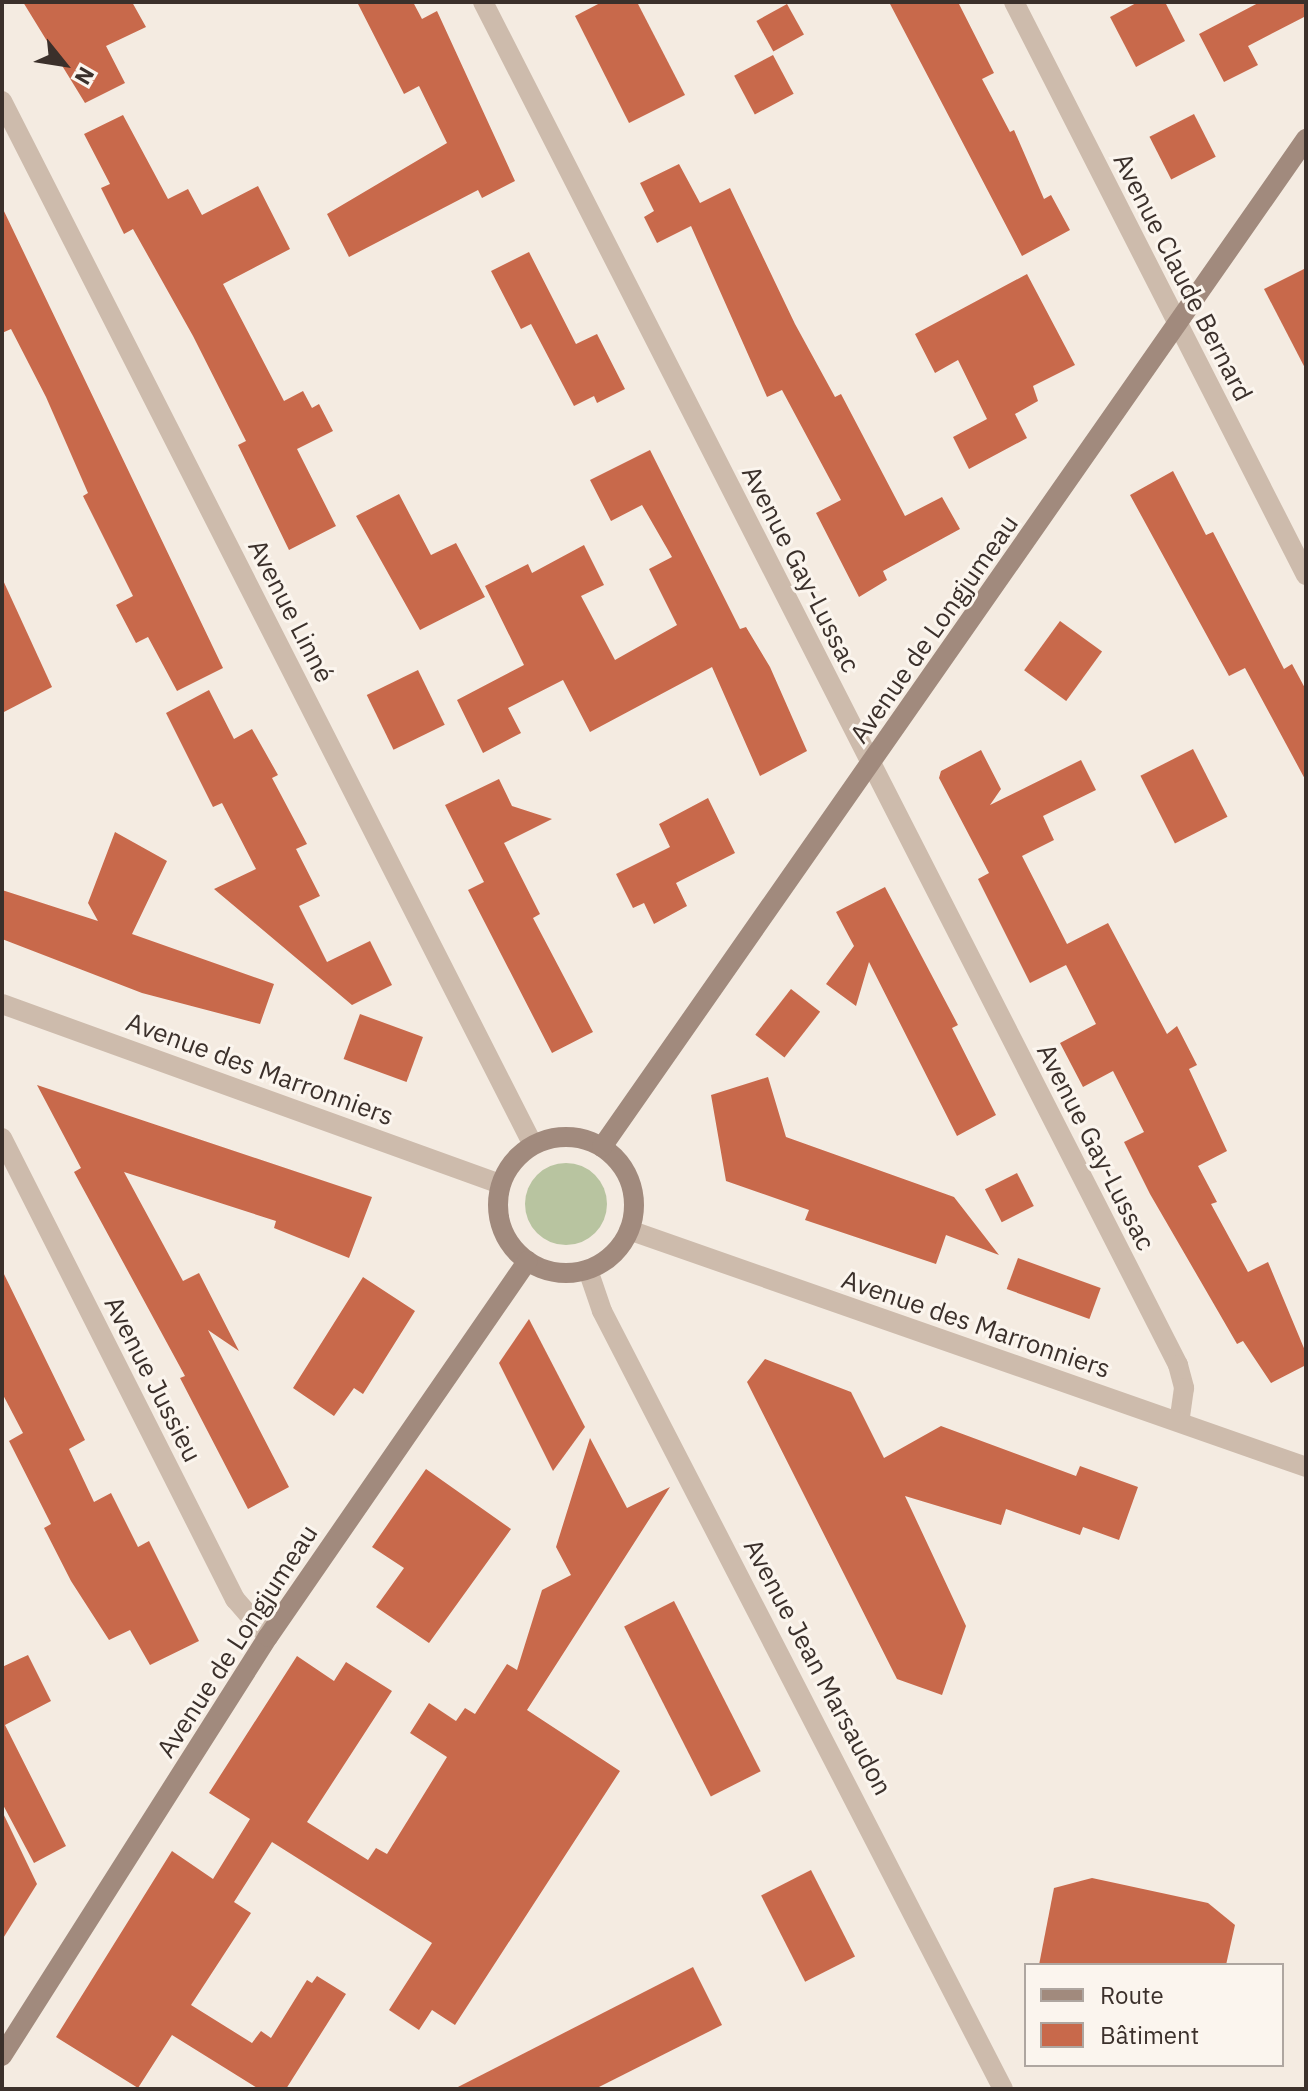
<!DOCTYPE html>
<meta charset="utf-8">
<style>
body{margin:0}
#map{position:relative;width:1308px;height:2091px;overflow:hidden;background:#f4ebe1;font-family:"IBM Plex Sans",sans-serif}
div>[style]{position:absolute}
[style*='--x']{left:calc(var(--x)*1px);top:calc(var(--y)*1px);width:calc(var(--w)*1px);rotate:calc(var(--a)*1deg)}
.green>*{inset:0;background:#b8c4a0}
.round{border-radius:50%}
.building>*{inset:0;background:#c8694b;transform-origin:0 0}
.street>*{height:20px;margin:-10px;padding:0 10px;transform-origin:10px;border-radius:10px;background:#cdbbac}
.secondary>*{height:20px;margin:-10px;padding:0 10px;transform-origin:10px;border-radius:10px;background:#a18a7d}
.secondary>.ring{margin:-10px;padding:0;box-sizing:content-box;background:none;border:20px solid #a18a7d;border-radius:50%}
span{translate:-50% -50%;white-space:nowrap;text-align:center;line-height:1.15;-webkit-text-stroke:6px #fbf5ee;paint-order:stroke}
.street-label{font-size:26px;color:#3b302b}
.frame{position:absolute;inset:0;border:4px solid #3b302b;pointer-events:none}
.legend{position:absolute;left:1024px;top:1963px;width:260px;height:104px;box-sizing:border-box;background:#fbf5ee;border:2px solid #aea6a0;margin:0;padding:10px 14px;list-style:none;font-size:24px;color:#3b302b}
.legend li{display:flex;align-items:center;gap:16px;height:40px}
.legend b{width:40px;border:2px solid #aea6a0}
.north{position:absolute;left:24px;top:24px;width:80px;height:80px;-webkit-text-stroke:6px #fbf5ee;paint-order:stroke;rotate:120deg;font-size:22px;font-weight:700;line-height:32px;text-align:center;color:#3b302b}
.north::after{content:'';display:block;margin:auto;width:28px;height:36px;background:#3b302b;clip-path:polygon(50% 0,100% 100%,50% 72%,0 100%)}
</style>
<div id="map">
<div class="green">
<i class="round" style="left:525px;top:1163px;width:82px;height:82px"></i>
</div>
<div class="building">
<i style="clip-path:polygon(23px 2px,132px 2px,146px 27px,106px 46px,125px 83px,85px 103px)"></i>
<i style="clip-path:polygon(357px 2px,413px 2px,422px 19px,437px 11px,515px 181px,482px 198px,478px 190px,349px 257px,327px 214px,447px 143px,419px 86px,404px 94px)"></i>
<i style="clip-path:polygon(602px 2px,637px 2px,685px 95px,629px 123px,575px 16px)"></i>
<i style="clip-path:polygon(889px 2px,958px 2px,994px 73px,982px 79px,1010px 132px,1014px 130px,1044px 199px,1051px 195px,1070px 230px,1022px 256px)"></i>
<i style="clip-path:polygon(1138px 2px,1165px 2px,1185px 41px,1136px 67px,1110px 17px)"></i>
<i style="clip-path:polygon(1260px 2px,1306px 2px,1306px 16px,1248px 46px,1258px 65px,1224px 82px,1199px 34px)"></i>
<i style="left:787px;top:4px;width:35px;height:35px;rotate:61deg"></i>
<i style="left:773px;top:55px;width:44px;height:44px;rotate:62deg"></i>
<i style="left:1194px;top:114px;width:48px;height:50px;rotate:63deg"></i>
<i style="clip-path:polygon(123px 115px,168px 199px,188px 189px,202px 215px,258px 186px,290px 249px,223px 284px,284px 401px,303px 391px,312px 408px,319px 404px,333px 431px,297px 449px,336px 526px,289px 550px,238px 445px,246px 441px,193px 336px,133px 229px,124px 234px,101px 188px,110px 184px,84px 134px)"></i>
<i style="clip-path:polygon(679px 164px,700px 203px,730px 188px,795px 324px,835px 397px,841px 394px,905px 516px,942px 497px,960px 529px,883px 571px,887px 580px,859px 597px,816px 513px,841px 500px,782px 390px,767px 397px,691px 226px,657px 243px,644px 217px,654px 211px,640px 183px)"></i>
<i style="clip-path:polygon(2px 207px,223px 668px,177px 691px,148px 637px,136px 643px,116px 605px,133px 596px,83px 496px,88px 493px,46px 397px,11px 329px,2px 333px)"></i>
<i style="clip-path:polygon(529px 252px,576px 344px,597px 334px,625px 389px,597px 403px,594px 396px,574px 406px,531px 324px,521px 329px,491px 271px)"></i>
<i style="clip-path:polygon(1306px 268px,1306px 370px,1264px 289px)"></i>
<i style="clip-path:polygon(1027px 274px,1075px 365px,1033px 386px,1038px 401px,1015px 414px,1027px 438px,969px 469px,953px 437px,987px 419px,958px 360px,935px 373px,915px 334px)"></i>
<i style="clip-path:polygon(650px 450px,740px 629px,746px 627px,770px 667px,807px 751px,760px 776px,712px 667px,590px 732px,563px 680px,508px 708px,521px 733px,483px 753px,457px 700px,524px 665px,485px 586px,528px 564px,532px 573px,584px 545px,604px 585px,581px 596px,615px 660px,677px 625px,649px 569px,672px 557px,642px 505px,611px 521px,590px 480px)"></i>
<i style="clip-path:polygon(1173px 471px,1206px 535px,1213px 532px,1284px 669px,1292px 664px,1306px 690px,1306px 781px,1245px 668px,1229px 676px,1130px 495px)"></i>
<i style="clip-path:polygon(399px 494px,431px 555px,456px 543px,485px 597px,420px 630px,356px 516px)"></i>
<i style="clip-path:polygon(2px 578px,52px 687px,2px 713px)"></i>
<i style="left:1060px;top:621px;width:52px;height:61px;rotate:36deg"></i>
<i style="left:418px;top:670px;width:61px;height:57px;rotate:64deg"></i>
<i style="clip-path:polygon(209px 690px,234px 739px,252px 729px,278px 775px,272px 778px,307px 844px,296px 849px,320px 896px,299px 906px,327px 962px,370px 941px,392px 985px,352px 1005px,214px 889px,256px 869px,222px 803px,213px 807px,166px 713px)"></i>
<i style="left:1193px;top:749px;width:76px;height:59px;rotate:63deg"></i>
<i style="clip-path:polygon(981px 750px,1001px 789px,990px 805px,1081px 760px,1096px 790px,1043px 816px,1054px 840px,1022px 856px,1067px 944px,1108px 923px,1167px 1034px,1177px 1026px,1197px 1065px,1189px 1069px,1227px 1151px,1198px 1166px,1217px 1202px,1211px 1204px,1248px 1272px,1268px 1262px,1306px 1353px,1306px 1365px,1271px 1383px,1243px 1341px,1237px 1344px,1150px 1194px,1124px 1142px,1144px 1132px,1113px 1071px,1083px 1087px,1060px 1043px,1096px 1024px,1066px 965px,1030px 983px,978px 879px,989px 873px,939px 778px,941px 771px)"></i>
<i style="clip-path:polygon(499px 779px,512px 806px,552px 819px,504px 843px,540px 914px,533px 918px,593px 1032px,552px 1053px,468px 890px,484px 882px,445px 805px)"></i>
<i style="clip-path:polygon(708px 798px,735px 853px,676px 883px,687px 906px,654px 924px,644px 903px,633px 908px,616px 874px,670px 847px,659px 824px)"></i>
<i style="clip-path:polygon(115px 832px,167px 861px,132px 934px,274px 984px,260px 1024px,142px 993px,2px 939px,2px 890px,98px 921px,88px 903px)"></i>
<i style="clip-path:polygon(885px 887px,958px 1025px,952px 1028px,996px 1115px,957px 1136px,869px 962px,856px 1006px,826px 984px,854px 946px,836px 912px)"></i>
<i style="left:791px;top:989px;width:37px;height:58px;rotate:38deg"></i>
<i style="left:360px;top:1014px;width:67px;height:48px;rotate:20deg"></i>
<i style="clip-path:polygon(768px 1077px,786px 1137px,954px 1197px,999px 1255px,946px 1235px,936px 1264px,805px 1220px,809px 1210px,726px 1181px,711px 1095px)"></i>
<i style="clip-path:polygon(37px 1085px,372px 1197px,349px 1258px,274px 1228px,276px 1221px,124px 1172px,183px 1281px,199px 1273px,239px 1351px,208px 1330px,289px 1487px,248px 1509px,180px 1378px,185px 1376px,74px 1172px,81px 1168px)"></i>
<i style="left:1017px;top:1173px;width:37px;height:36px;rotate:63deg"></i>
<i style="left:1018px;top:1258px;width:88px;height:33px;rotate:20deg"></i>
<i style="clip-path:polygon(2px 1270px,85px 1440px,69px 1449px,94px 1502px,111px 1493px,138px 1547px,149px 1541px,199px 1641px,150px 1665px,130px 1630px,109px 1640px,71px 1581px,44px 1528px,51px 1524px,9px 1441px,23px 1433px,2px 1393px)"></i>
<i style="clip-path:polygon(363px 1277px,415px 1311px,363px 1394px,354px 1388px,334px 1416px,293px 1388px)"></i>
<i style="clip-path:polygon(529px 1319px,585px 1427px,553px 1471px,499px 1363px)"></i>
<i style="clip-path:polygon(765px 1359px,851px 1392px,884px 1458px,941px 1426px,1076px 1476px,1080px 1466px,1138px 1487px,1119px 1540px,1083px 1527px,1080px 1535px,1006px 1509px,1001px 1525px,905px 1496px,966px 1626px,942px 1695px,897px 1679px,747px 1382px)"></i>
<i style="clip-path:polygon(590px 1438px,627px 1508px,670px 1487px,527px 1710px,620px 1771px,455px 2025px,432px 2010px,419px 2030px,389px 2010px,432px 1943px,272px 1842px,234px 1902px,251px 1913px,191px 2005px,252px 2043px,261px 2031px,271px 2038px,307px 1980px,312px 1983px,317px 1976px,346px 1994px,286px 2089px,259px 2089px,172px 2035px,138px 2088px,56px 2037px,172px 1851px,213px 1879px,250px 1819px,209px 1793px,297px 1656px,334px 1681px,346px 1662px,392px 1691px,307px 1822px,368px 1860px,376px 1848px,387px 1854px,447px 1757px,410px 1733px,429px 1703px,456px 1721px,465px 1708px,475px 1714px,507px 1664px,517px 1670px,542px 1590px,571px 1575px,556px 1547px)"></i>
<i style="clip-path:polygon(426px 1469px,511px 1529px,429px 1643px,376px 1607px,404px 1568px,372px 1547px)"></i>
<i style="left:674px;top:1601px;width:191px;height:56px;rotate:63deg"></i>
<i style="clip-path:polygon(28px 1655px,51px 1701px,5px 1725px,66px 1846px,34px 1863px,2px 1803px,2px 1667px)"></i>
<i style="clip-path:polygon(2px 1811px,37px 1884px,2px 1940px)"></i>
<i style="left:811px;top:1870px;width:97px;height:56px;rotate:63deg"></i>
<i style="clip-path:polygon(1092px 1878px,1208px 1903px,1235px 1925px,1226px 1965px,1039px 1965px,1054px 1888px)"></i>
<i style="clip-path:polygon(693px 1967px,722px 2025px,595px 2089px,454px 2089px)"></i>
</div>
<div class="street">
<i style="--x:483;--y:2;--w:1530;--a:62.98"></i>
<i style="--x:1178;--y:1365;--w:24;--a:75"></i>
<i style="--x:1184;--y:1388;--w:34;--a:98"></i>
<i style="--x:1014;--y:2;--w:643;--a:63"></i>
<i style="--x:2;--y:101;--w:1171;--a:63.04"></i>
<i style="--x:2;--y:1004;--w:530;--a:19.87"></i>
<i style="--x:2;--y:1138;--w:517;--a:63.19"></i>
<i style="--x:235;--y:1599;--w:50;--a:49"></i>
<i style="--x:629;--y:1230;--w:717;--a:19.29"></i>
<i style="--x:588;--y:1270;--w:43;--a:71.1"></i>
<i style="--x:602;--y:1311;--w:875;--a:62.73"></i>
</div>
<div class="secondary">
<i class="ring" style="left:498px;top:1137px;width:116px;height:116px"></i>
<i style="--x:602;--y:1147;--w:1230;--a:-55.07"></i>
<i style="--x:2;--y:2056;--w:496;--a:-57.6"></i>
<i style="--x:268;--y:1637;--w:457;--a:-55.4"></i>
</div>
<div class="street-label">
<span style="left:1183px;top:277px;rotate:63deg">Avenue Claude Bernard</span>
<span style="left:801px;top:569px;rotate:63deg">Avenue Gay-Lussac</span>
<span style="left:291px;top:611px;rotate:63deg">Avenue Linné</span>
<span style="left:934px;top:629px;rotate:-55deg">Avenue de Longjumeau</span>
<span style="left:260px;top:1069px;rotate:20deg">Avenue des Marronniers</span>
<span style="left:1096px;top:1147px;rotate:63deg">Avenue Gay-Lussac</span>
<span style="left:976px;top:1324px;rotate:19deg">Avenue des Marronniers</span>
<span style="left:153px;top:1379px;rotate:63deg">Avenue Jussieu</span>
<span style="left:237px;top:1641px;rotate:-57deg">Avenue de Longjumeau</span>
<span style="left:818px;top:1667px;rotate:62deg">Avenue Jean Marsaudon</span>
</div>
<div class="frame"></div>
<ul class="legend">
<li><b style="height:10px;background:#a18a7d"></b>Route</li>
<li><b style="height:22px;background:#c8694b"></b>Bâtiment</li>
</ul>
<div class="north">N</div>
</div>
